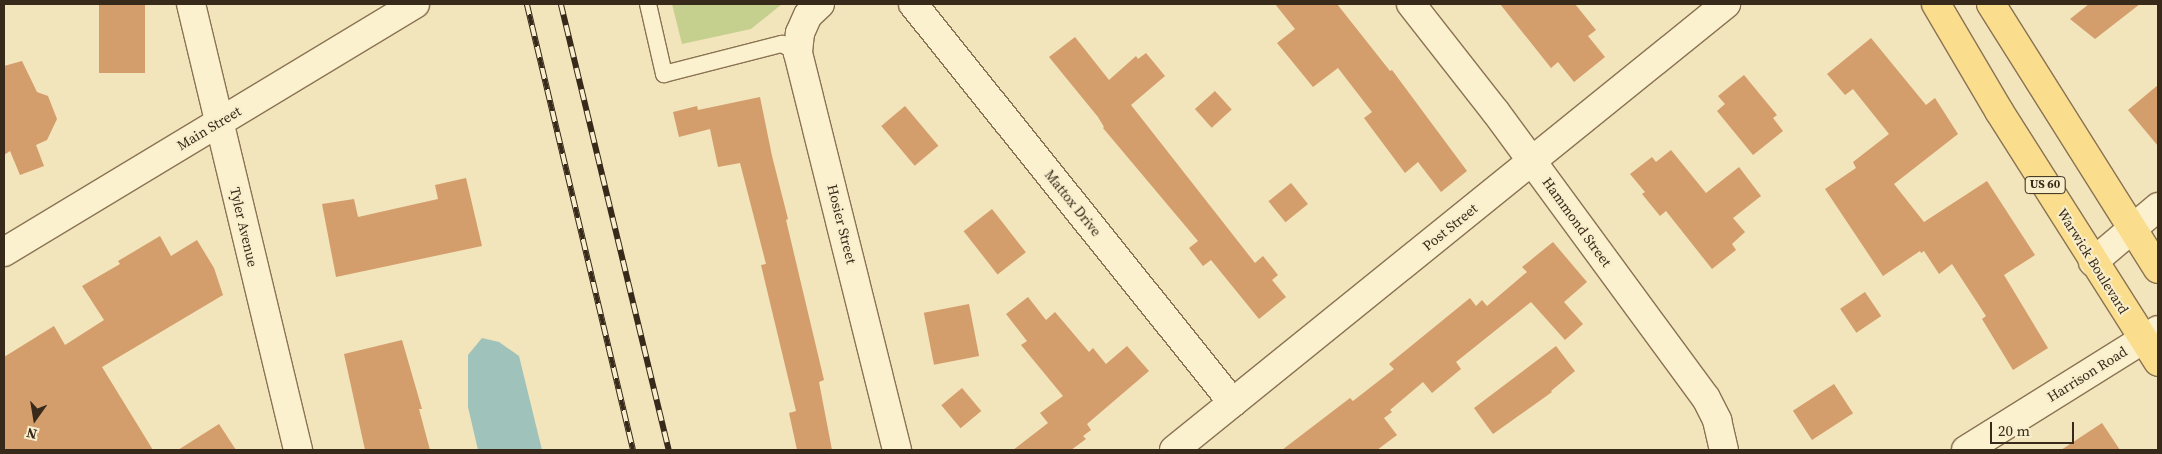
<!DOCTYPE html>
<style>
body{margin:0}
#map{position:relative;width:2162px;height:454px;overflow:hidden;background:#f2e4bb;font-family:"Source Serif 4",serif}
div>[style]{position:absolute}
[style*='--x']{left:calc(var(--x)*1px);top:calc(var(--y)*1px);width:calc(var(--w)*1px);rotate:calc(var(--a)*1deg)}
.green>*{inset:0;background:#c5d08e}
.water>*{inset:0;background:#9fc2ba}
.building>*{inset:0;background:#d49d6c;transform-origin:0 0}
.roads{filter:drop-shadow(1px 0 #8a7353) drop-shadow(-1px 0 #8a7353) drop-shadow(0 1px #8a7353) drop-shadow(0 -1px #8a7353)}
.lane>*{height:16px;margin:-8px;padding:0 8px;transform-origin:8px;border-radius:8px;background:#fcf1ce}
.street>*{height:28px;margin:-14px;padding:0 14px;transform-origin:14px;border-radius:14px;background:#fcf1ce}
.secondary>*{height:28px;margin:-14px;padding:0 14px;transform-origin:14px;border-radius:14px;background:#fcf1ce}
.primary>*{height:28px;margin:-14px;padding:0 14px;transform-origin:14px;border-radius:14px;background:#fade8d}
.rail>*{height:5.5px;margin-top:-2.75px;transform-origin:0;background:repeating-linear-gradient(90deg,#f9eecb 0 11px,#382a1a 0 22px);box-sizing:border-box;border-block:1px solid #382a1a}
span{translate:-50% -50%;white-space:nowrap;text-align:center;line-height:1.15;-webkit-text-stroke:4px #f9eecb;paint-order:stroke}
.shield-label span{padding:1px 4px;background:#f9eecb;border:1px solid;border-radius:4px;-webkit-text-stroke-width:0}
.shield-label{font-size:12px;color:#382a1a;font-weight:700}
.street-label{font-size:14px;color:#382a1a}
.frame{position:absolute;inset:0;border:5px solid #382a1a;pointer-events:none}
.north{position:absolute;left:10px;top:394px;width:50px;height:50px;-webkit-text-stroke:4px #f9eecb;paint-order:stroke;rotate:193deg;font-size:14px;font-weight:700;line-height:20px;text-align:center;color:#382a1a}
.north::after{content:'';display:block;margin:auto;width:18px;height:22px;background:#382a1a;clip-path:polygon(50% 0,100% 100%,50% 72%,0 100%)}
.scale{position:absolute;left:1990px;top:422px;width:84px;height:22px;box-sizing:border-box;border:2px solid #382a1a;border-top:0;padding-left:6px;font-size:15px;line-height:18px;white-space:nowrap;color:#382a1a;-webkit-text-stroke:4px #f9eecb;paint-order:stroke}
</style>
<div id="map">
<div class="green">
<i style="clip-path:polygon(672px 4px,782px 4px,751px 29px,682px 44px)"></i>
</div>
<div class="water">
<i style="clip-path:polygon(482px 338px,499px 342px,519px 356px,542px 450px,478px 450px,468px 407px,468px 355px)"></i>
</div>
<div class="building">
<i style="left:99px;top:4px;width:46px;height:69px"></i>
<i style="clip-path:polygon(1275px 4px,1337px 4px,1390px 71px,1392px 70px,1467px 171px,1441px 192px,1418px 162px,1405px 173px,1364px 118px,1372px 112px,1338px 68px,1313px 87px,1277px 43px,1295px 29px)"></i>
<i style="clip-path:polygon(1500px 4px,1575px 4px,1596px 30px,1588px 36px,1605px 57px,1574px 82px,1558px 62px,1551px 68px)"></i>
<i style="clip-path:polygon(2089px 4px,2140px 4px,2095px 39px,2070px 19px)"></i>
<i style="clip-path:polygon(1075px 37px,1109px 80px,1136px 56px,1138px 59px,1146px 53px,1165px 76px,1131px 105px,1255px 263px,1263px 256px,1278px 275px,1272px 280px,1286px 297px,1259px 319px,1211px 260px,1203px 266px,1189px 248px,1198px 241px,1103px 128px,1104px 127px,1098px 117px,1049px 57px)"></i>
<i style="clip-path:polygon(1871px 38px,1926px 105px,1935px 98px,1958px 134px,1894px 184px,1924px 222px,1987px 181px,2035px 255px,2004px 275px,2048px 348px,2013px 370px,1982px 319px,1986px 316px,1952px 264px,1939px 274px,1924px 251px,1921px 253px,1920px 251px,1883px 276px,1825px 189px,1856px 168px,1853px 162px,1889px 134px,1853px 89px,1845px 95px,1827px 74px)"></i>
<i style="clip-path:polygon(22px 61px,37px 92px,48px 96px,57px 119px,47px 140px,36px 145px,44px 166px,20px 175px,10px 151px,4px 155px,4px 66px)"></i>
<i style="clip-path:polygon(1744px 75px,1777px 115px,1773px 118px,1783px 131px,1753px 155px,1717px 111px,1725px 104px,1718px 96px)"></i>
<i style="clip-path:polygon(2158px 85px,2158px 146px,2128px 110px)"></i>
<i style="left:1215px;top:91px;width:25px;height:27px;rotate:48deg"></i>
<i style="clip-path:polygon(760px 97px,772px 156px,788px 219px,786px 220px,824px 380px,819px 382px,832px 450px,797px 450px,789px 413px,796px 411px,761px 265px,766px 264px,740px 163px,718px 167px,710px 129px,679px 137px,673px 112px,697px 106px,698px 110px)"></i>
<i style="left:905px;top:106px;width:52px;height:31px;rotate:50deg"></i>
<i style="clip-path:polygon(1671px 150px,1706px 193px,1739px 167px,1761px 196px,1733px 218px,1745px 232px,1732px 244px,1736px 250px,1712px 269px,1666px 211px,1660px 216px,1642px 194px,1645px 192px,1630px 174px,1652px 157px,1656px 162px)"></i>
<i style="clip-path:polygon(466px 178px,482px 246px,336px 277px,322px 204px,354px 199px,358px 217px,438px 199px,435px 185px)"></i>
<i style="left:1291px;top:183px;width:27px;height:29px;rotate:51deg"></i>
<i style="left:992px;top:209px;width:55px;height:36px;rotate:52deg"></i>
<i style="clip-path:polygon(160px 236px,171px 256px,197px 240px,214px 268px,223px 295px,102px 367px,153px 450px,4px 450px,4px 357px,54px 326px,65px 345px,104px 320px,82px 286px,120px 264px,118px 261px)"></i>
<i style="clip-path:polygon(1553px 242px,1587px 282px,1564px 302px,1583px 324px,1565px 340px,1531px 302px,1456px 362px,1461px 369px,1432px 393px,1423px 382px,1390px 410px,1392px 412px,1384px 418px,1397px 435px,1377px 450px,1282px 450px,1350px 398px,1353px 401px,1394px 369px,1389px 364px,1470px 298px,1476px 306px,1482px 300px,1487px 306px,1527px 272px,1522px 267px)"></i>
<i style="left:1865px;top:292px;width:29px;height:30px;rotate:56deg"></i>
<i style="clip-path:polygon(1028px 297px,1046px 320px,1055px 312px,1089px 352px,1093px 348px,1106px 364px,1127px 346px,1149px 371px,1087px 424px,1091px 430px,1083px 436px,1086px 439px,1071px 450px,1013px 450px,1048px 423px,1040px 413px,1063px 396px,1021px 345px,1027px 341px,1006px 314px)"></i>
<i style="left:969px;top:304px;width:53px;height:46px;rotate:79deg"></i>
<i style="clip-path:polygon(402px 340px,422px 409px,419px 409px,430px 450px,365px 450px,344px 354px)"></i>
<i style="clip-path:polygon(1556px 346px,1575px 371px,1551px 391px,1552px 392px,1493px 434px,1474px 408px)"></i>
<i style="left:1834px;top:384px;width:35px;height:49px;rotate:57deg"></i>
<i style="left:962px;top:388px;width:30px;height:27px;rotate:50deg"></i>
<i style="clip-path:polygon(2102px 423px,2120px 450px,2061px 450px)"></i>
<i style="clip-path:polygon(219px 424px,236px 450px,178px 450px)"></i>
</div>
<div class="roads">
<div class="lane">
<i style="--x:648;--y:4;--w:72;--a:77.1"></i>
<i style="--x:664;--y:74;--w:122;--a:-14.3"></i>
<i style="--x:782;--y:44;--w:18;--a:29"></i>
</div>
<div class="street">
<i style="--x:191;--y:4;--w:459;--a:76.5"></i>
<i style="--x:820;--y:4;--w:16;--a:137"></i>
<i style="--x:808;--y:15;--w:20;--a:114"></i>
<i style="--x:800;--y:33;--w:20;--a:96"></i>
<i style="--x:798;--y:53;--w:409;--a:76"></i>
<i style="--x:913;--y:4;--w:511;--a:51.27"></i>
<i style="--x:1411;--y:4;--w:136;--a:51.9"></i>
<i style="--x:1495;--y:111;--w:356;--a:53.7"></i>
<i style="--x:1706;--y:398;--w:25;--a:63"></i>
<i style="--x:1717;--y:420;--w:31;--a:77"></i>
<i style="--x:2093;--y:262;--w:85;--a:-40.2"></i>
<i style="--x:1174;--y:450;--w:710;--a:-38.94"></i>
<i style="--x:1966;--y:450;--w:226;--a:-32"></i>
</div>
<div class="secondary">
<i style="--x:4;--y:252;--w:480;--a:-31.1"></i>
</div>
<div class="primary">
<i style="--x:1936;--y:4;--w:124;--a:59.5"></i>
<i style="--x:1999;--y:111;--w:297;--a:57.6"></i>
<i style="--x:1991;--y:4;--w:313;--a:57.8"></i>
</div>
</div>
<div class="rail">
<i style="--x:527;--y:4;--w:458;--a:76.6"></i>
<i style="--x:561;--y:4;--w:459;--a:76.4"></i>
</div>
<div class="shield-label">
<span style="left:2045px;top:185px">US 60</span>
</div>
<div class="street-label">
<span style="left:209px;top:128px;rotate:-31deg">Main Street</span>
<span style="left:1073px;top:203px;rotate:51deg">Mattox Drive</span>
<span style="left:1577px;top:222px;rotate:54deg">Hammond Street</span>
<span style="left:842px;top:224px;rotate:76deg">Hosier Street</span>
<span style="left:244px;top:227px;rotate:77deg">Tyler Avenue</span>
<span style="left:1450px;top:227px;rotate:-39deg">Post Street</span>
<span style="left:2093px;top:261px;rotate:58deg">Warwick Boulevard</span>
<span style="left:2087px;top:374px;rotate:-32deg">Harrison Road</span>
</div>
<div class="frame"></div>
<div class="north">N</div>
<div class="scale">20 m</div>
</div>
